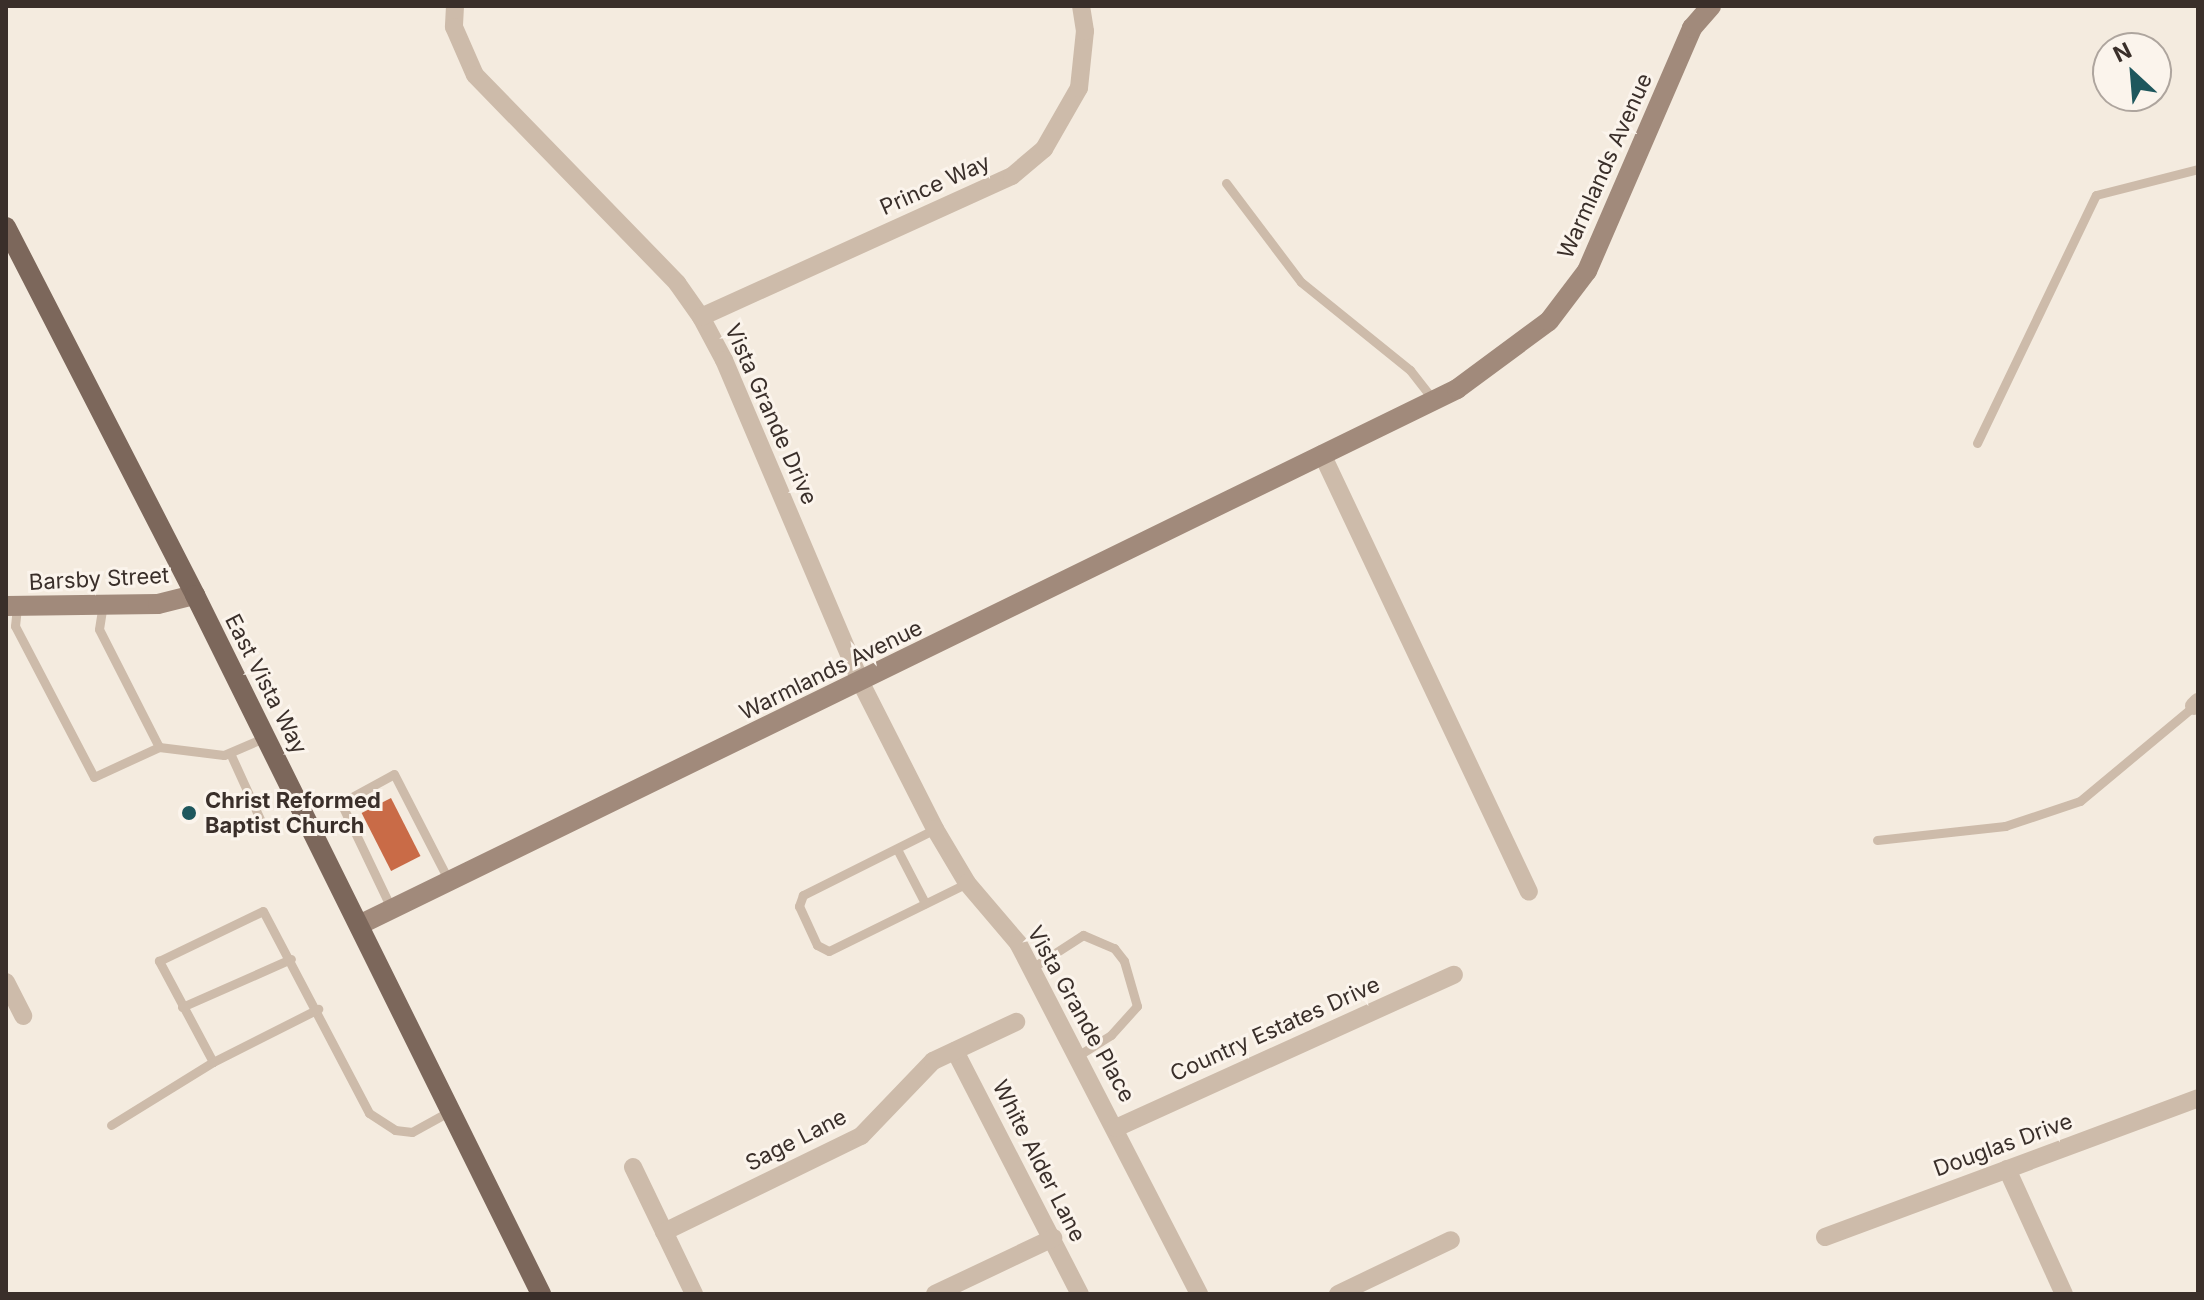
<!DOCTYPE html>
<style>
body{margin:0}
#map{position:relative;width:2204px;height:1300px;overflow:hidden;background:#f4ebdf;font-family:Inter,sans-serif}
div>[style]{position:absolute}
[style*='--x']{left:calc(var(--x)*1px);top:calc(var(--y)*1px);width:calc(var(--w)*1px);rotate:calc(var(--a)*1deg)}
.building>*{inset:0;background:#c96b47;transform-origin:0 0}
.lane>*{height:9px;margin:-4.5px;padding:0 4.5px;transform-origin:4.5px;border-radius:4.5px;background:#cdbbaa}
.street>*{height:18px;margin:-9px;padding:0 9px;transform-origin:9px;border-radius:9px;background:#cdbbaa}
.secondary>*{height:20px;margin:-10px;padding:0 10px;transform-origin:10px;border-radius:10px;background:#a18a7b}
.primary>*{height:20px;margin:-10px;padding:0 10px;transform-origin:10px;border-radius:10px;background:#7c675b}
.dots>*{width:22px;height:22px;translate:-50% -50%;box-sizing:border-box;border:4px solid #fbf4ec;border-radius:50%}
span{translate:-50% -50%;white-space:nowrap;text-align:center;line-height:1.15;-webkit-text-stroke:6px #fbf4ec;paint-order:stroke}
.street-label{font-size:22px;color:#3a2f2a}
.poi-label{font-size:22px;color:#3a2f2a;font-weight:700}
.left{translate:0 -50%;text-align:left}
.frame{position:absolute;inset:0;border:8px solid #3a2f2a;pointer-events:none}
.north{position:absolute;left:2092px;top:32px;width:80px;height:80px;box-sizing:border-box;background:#fbf4ec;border:2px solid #aea59e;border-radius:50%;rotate:334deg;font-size:22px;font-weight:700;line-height:32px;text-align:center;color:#3a2f2a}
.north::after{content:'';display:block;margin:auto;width:28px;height:36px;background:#1e575d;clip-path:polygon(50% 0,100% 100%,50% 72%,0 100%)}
</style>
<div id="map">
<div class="building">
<i style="left:391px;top:798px;width:65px;height:33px;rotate:63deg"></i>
</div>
<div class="lane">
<i style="--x:1226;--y:183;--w:124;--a:52.9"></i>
<i style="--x:1301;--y:282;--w:140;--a:38.9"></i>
<i style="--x:1410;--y:370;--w:39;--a:52"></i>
<i style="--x:1977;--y:443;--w:275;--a:-64.4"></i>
<i style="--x:2096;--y:195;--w:105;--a:-14.3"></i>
<i style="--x:17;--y:607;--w:19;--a:96"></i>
<i style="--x:15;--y:626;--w:170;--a:62.4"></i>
<i style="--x:94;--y:777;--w:72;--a:-24.8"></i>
<i style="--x:159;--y:747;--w:132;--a:-117"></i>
<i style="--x:99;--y:629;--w:24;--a:-81"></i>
<i style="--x:159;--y:747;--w:65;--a:7"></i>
<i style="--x:224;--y:755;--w:46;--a:-23.2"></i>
<i style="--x:230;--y:753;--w:85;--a:65.6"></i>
<i style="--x:296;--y:799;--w:45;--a:5.1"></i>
<i style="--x:341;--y:803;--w:60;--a:-28.7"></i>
<i style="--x:394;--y:774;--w:120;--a:62.8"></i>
<i style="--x:341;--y:803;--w:116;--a:64.5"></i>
<i style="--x:935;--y:829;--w:148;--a:153.4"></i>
<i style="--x:803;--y:895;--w:12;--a:110"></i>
<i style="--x:799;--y:906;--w:43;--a:65.2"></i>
<i style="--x:817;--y:945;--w:13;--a:27"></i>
<i style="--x:829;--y:951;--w:154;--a:-26.2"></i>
<i style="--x:1877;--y:840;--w:129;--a:-6.2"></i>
<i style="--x:2005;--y:826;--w:79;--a:-18.4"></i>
<i style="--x:2080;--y:801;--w:148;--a:-39.8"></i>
<i style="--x:897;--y:849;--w:61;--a:62.6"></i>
<i style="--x:1032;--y:968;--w:61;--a:-32.9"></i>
<i style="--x:1083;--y:935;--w:34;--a:23"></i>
<i style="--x:1114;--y:948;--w:16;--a:52"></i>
<i style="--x:1124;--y:961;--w:47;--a:73.9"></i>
<i style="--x:1137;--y:1006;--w:39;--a:132"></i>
<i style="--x:1111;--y:1035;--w:38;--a:148"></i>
<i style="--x:182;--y:1007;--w:119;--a:-23.8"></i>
<i style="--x:213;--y:1062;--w:115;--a:-118.1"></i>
<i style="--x:159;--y:961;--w:115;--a:-25.7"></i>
<i style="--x:263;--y:911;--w:228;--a:62.3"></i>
<i style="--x:369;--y:1113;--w:31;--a:33"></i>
<i style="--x:395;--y:1130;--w:17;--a:7"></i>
<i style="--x:412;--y:1132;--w:43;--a:-28.9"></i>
<i style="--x:111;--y:1125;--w:120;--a:-31.7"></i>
<i style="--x:213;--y:1062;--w:118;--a:-26.8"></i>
</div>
<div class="street">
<i style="--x:455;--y:6;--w:21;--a:93"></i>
<i style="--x:454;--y:27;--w:52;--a:66.4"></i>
<i style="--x:475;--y:75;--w:290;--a:45.8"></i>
<i style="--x:677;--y:283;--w:42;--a:54.8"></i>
<i style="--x:701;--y:317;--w:49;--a:61.9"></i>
<i style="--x:724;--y:360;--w:351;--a:67"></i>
<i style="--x:861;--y:683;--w:164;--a:63.1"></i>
<i style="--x:935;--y:829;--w:63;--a:59.3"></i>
<i style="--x:967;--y:883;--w:79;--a:49.6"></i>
<i style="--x:1018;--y:943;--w:395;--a:62.7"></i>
<i style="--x:701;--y:317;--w:341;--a:-24.4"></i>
<i style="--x:1012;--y:176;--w:42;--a:-40.2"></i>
<i style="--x:1044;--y:149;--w:70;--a:-60.2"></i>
<i style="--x:1079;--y:88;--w:57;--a:-84"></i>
<i style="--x:1085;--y:31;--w:25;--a:-99"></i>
<i style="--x:1322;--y:454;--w:484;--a:64.7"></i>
<i style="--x:2194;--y:706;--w:6;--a:-45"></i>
<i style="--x:6;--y:982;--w:38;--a:63"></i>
<i style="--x:955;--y:1051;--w:273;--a:62.8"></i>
<i style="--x:1116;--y:1128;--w:371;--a:-24.4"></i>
<i style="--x:633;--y:1167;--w:141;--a:64.3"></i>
<i style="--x:2007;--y:1169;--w:137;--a:65.5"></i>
<i style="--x:664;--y:1232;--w:219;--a:-26"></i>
<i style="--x:861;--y:1136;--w:104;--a:-46.2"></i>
<i style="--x:933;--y:1061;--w:92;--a:-25.2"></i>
<i style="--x:1825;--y:1237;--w:398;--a:-20.4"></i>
<i style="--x:935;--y:1294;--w:131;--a:-25.4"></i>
<i style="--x:1338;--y:1294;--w:125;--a:-25.5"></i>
</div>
<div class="secondary">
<i style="--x:6;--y:606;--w:152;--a:-0.8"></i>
<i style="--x:158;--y:604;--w:38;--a:-14"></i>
<i style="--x:359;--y:925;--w:1222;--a:-26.02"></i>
<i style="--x:1457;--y:389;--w:114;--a:-36.5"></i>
<i style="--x:1549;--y:321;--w:63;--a:-52.8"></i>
<i style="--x:1587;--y:271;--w:265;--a:-66.6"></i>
<i style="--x:1692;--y:28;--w:29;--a:-49"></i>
</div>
<div class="primary">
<i style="--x:6;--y:227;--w:414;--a:62.8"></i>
<i style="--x:195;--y:595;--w:780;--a:63.66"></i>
</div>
<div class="dots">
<i style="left:189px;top:813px;background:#1e575d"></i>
</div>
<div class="street-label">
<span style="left:1605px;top:166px;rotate:-66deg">Warmlands Avenue</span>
<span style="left:935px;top:185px;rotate:-24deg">Prince Way</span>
<span style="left:771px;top:414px;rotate:66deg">Vista Grande Drive</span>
<span style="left:99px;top:579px;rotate:-3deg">Barsby Street</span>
<span style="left:831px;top:670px;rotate:-26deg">Warmlands Avenue</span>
<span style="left:266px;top:684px;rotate:63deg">East Vista Way</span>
<span style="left:1081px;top:1014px;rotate:61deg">Vista Grande Place</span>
<span style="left:1275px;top:1029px;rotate:-24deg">Country Estates Drive</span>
<span style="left:796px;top:1140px;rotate:-27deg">Sage Lane</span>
<span style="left:2003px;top:1145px;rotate:-20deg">Douglas Drive</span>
<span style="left:1039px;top:1161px;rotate:63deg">White Alder Lane</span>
</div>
<div class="poi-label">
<span class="left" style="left:205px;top:813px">Christ Reformed<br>Baptist Church</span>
</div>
<div class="frame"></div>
<div class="north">N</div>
</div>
